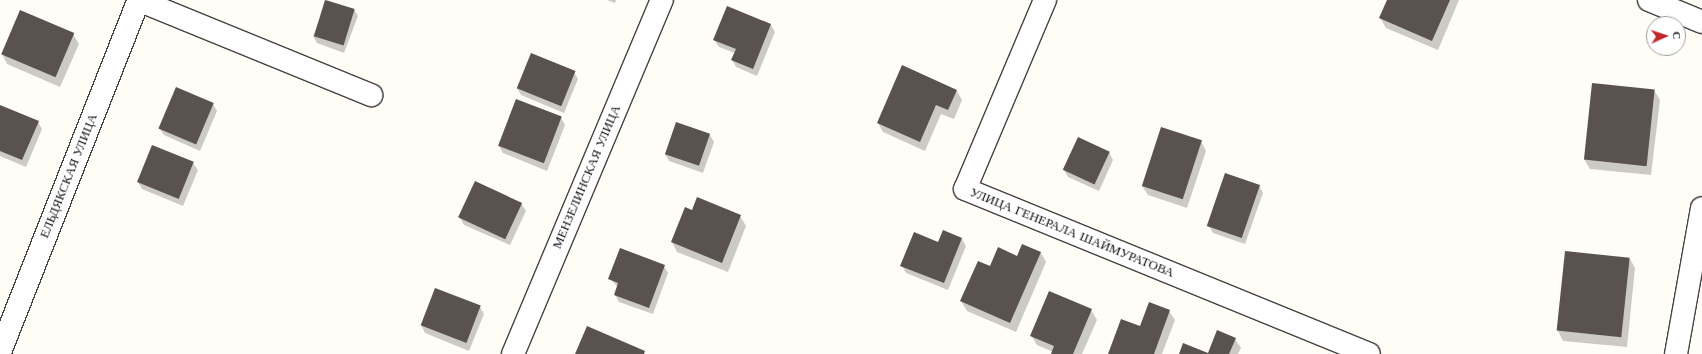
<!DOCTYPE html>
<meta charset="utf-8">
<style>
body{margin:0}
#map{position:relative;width:1702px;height:354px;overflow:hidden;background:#fffdf5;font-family:"Libre Baskerville",serif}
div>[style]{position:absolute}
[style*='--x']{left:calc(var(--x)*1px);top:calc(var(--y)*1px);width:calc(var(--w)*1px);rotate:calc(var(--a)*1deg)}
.shadow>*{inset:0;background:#0003}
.building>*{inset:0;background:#5a524d;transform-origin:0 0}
.roads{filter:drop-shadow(1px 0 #444) drop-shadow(-1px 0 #444) drop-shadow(0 1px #444) drop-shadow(0 -1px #444)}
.minor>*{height:22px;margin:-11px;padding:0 11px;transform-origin:11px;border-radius:11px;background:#fff}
span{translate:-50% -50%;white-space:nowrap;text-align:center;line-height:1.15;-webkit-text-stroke:4px #fff;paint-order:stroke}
.street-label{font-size:13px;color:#111}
.north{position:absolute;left:1646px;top:16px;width:40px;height:40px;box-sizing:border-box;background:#fff;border:1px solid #a0a0a0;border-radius:50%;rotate:87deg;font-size:11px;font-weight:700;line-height:16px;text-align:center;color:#111}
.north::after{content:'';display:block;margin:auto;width:14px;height:18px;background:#c4262e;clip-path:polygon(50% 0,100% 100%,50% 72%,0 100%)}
</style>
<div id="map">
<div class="shadow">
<i style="clip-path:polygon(327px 0,354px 9px,358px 16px,344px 53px,317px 43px,313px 36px)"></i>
<i style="clip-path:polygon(607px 0,616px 0,615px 3px)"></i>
<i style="clip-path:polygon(1388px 0,1459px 0,1438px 50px,1386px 28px,1380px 18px)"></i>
<i style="clip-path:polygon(728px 7px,771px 25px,775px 32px,757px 76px,736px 67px,732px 60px,735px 53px,719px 47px,714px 40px)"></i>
<i style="clip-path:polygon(73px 34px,79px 44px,60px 87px,7px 64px,2px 54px)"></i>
<i style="clip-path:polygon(574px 72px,578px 79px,564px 113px,521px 95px,517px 88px)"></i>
<i style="clip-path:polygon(1654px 90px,1660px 100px,1651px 175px,1590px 169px,1584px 159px)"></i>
<i style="clip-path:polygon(957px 91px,962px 100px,954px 119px,941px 114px,925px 151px,883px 132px,878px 123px)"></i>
<i style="clip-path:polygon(213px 104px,217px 111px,200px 151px,164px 135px,159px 128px)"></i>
<i style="clip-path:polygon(0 106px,38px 122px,42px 129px,26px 167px,0 156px)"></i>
<i style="clip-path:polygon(561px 118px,565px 125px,547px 171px,503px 153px,499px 146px)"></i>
<i style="clip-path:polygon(710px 135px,714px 142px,703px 173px,669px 161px,665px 154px)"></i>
<i style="clip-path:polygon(1201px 141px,1206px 151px,1187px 208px,1148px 195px,1142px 186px)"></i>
<i style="clip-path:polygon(1109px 152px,1113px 160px,1099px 191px,1068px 177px,1064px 170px)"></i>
<i style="clip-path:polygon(193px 163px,198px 170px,183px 206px,142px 189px,138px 182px)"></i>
<i style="clip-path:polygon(1259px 185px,1263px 193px,1245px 244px,1213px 233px,1209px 226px)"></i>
<i style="clip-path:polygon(521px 203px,526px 211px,510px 245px,464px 225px,460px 218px)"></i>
<i style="clip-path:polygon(692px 211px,740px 216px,746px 226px,728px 272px,677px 252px,672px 242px)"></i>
<i style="clip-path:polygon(962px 239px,966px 246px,948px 290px,906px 273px,902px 266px,939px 243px)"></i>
<i style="clip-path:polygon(1041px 253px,1046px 262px,1016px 332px,967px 311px,961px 301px,991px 267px,1017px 257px)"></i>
<i style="clip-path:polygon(1630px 259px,1635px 268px,1627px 347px,1563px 341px,1558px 331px)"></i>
<i style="clip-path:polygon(664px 266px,668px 273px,653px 314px,619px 302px,615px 295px,618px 287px,610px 279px)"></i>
<i style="clip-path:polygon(480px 307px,484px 314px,469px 351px,425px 333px,421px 325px)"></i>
<i style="clip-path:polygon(1091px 310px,1097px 320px,1082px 354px,1052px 354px,1053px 352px,1037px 345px,1031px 335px)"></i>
<i style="clip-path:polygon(1169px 311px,1175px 320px,1162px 354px,1109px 354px,1140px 327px)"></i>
<i style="clip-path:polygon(1235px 339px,1241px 348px,1238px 354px,1209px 354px)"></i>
</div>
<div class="building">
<i style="left:325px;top:0;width:31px;height:38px;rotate:17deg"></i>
<i style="clip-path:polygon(1387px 0,1450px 0,1432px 41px,1379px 18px)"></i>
<i style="clip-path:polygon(727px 6px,771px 24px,753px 69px,731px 60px,736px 49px,713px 40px)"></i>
<i style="left:20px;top:10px;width:59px;height:48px;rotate:23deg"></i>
<i style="left:531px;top:53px;width:48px;height:38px;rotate:22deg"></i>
<i style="clip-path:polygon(902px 65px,957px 90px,948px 110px,936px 105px,920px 142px,877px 123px)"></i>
<i style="left:1592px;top:83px;width:63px;height:77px;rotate:6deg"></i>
<i style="left:176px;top:87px;width:41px;height:45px;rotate:23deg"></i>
<i style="left:516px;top:99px;width:49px;height:50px;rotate:21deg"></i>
<i style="clip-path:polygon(0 105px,39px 121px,22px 160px,0 151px)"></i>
<i style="left:676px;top:122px;width:36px;height:34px;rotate:19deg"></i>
<i style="left:1161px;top:127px;width:43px;height:62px;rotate:18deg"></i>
<i style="left:1078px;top:137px;width:35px;height:36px;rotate:25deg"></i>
<i style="left:152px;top:145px;width:45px;height:40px;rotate:22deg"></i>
<i style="left:1225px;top:173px;width:37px;height:56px;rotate:19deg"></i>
<i style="left:475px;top:181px;width:52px;height:40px;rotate:25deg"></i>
<i style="clip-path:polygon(697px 197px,741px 215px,722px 263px,671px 242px,685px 207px,692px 210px)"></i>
<i style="clip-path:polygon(943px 230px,962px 238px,944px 283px,900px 266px,914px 232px,938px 242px)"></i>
<i style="clip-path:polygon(1022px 244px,1041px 252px,1010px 323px,960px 301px,978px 261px,990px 266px,998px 247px,1017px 256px)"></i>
<i style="clip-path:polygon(620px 248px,665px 265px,649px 308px,614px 295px,618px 283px,608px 279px)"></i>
<i style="left:1565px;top:251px;width:65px;height:80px;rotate:6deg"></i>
<i style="left:435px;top:288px;width:49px;height:40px;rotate:21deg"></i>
<i style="clip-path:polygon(1049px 291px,1092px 309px,1073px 354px,1051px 354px,1054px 346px,1030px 336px)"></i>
<i style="clip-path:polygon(1149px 302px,1170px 310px,1154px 354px,1108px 354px,1121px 319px,1140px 326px)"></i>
<i style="clip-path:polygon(587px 326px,645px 351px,644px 354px,575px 354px)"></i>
<i style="clip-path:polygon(1217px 330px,1236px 338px,1229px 354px,1179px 354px,1183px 343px,1208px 353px)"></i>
</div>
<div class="roads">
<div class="minor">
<i style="--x:138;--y:0;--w:252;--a:22.2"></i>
<i style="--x:1045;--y:0;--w:205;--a:112.9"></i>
<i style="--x:965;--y:189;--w:436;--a:22.2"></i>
<i style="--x:1649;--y:0;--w:57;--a:22.5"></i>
<i style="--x:0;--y:352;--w:378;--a:-68.5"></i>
<i style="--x:513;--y:354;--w:384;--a:-67.2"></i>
<i style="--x:1676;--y:354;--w:148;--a:-79.9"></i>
</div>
</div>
<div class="street-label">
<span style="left:69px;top:176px;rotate:-68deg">ЕЛЬДЯКСКАЯ УЛИЦА</span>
<span style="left:587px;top:177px;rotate:-67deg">МЕНЗЕЛИНСКАЯ УЛИЦА</span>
<span style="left:1072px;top:233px;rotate:22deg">УЛИЦА ГЕНЕРАЛА ШАЙМУРАТОВА</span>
</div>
<div class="north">С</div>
</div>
